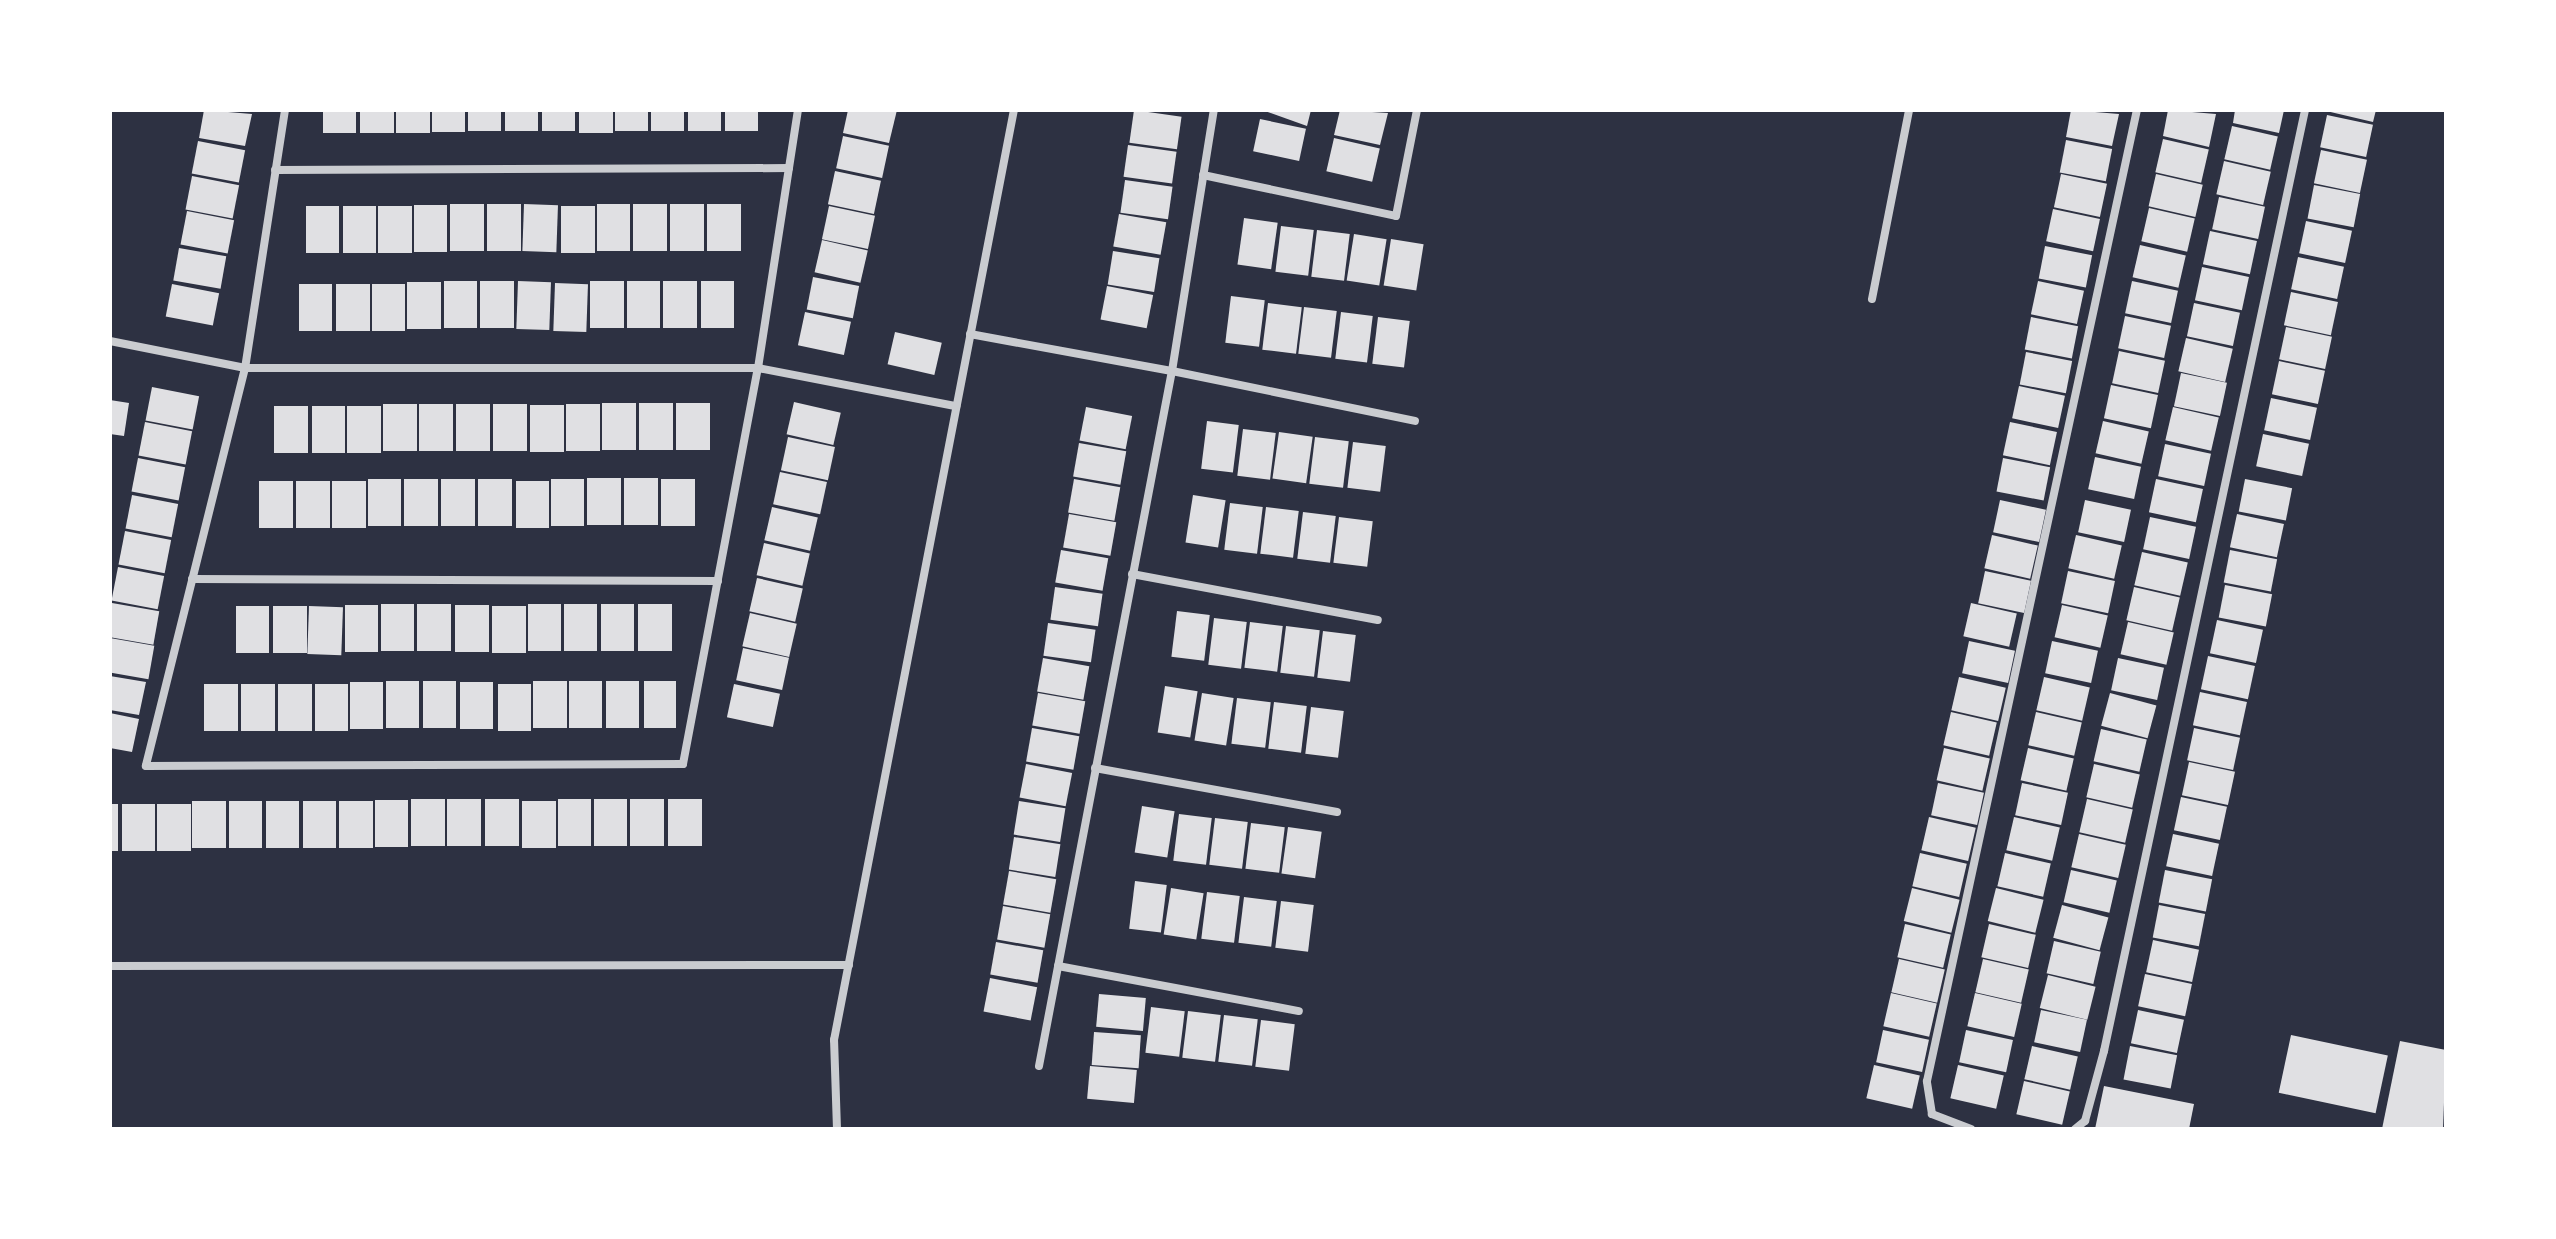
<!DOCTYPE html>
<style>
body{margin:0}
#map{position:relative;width:2556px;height:1239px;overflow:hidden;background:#2d3142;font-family:Inter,sans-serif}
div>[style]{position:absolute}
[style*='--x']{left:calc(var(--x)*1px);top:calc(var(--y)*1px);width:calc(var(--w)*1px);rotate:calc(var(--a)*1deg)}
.building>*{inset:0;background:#e0e0e3;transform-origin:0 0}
.minor>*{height:8px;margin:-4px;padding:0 4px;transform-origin:4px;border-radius:4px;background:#caccd0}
span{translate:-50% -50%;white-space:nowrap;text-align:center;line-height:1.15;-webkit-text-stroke:6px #fff;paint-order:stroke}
.frame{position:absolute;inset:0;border:112px solid #fff;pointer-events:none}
</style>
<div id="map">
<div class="building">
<i style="clip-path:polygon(204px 110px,252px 114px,245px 146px,199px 138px)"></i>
<i style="left:323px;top:110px;width:33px;height:23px"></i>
<i style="left:360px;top:110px;width:34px;height:23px"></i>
<i style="left:396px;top:110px;width:34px;height:23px"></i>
<i style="left:432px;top:110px;width:33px;height:22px"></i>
<i style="left:468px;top:110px;width:33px;height:21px"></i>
<i style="left:505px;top:110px;width:33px;height:21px"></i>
<i style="left:542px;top:110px;width:33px;height:21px"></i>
<i style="left:579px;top:110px;width:34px;height:23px"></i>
<i style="left:615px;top:110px;width:33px;height:21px"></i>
<i style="left:651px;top:110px;width:33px;height:21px"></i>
<i style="left:688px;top:110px;width:33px;height:21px"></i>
<i style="left:725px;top:110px;width:33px;height:21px"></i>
<i style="clip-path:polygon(848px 110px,897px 110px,889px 143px,843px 133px)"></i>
<i style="left:1134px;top:110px;width:48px;height:33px;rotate:8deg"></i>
<i style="clip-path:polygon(1262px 110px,1311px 110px,1307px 126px)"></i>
<i style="clip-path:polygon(1340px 110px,1388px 113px,1380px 145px,1334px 135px)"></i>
<i style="clip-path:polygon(2071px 110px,2119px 114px,2112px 146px,2066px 137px)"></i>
<i style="clip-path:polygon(2168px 110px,2216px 114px,2209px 147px,2163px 136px)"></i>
<i style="clip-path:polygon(2235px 110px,2284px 110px,2279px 133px,2233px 123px)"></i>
<i style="clip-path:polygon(2322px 110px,2376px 110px,2373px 122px)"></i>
<i style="left:2327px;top:115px;width:47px;height:33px;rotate:12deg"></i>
<i style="left:1260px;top:119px;width:47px;height:33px;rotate:12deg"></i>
<i style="left:2232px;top:126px;width:47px;height:34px;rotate:13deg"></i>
<i style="left:843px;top:136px;width:47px;height:33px;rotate:12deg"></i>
<i style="left:1334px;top:138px;width:47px;height:34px;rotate:13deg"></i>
<i style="left:2163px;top:139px;width:47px;height:34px;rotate:13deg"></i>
<i style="left:2066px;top:140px;width:47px;height:33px;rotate:11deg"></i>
<i style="left:198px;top:141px;width:48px;height:33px;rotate:11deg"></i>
<i style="left:1128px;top:145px;width:49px;height:32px;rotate:8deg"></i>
<i style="left:2321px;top:150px;width:47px;height:34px;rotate:12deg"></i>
<i style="left:2224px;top:161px;width:48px;height:34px;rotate:13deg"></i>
<i style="left:835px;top:171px;width:47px;height:34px;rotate:12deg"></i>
<i style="left:2061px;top:174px;width:47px;height:34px;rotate:12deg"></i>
<i style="left:2156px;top:174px;width:48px;height:33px;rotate:13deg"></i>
<i style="left:192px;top:176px;width:48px;height:34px;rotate:11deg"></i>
<i style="left:1125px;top:180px;width:48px;height:33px;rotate:8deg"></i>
<i style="left:2314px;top:185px;width:47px;height:34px;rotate:11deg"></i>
<i style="left:2219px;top:197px;width:47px;height:33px;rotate:12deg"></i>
<i style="left:450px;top:204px;width:34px;height:47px"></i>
<i style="left:487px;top:204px;width:34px;height:47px"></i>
<i style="left:524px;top:204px;width:34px;height:47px;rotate:2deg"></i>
<i style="left:597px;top:204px;width:33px;height:47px"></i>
<i style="left:633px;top:204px;width:34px;height:47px"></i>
<i style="left:670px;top:204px;width:34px;height:47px"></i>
<i style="left:707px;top:204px;width:34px;height:47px"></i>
<i style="left:414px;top:205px;width:33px;height:47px"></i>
<i style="left:306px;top:206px;width:33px;height:47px"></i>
<i style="left:343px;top:206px;width:33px;height:47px"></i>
<i style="left:378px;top:206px;width:34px;height:47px"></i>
<i style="left:561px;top:206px;width:34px;height:47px"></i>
<i style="left:829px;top:206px;width:47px;height:34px;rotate:12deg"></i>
<i style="left:2149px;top:208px;width:47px;height:34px;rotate:13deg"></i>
<i style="left:2053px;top:209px;width:48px;height:33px;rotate:12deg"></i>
<i style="left:187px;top:211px;width:48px;height:34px;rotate:11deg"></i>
<i style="left:1119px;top:214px;width:48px;height:33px;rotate:10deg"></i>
<i style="left:1244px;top:218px;width:34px;height:47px;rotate:8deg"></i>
<i style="left:2306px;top:221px;width:47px;height:33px;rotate:12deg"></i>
<i style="left:1281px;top:226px;width:33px;height:46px;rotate:7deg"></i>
<i style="left:1317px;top:230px;width:33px;height:47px;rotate:7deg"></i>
<i style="left:2210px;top:231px;width:48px;height:34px;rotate:12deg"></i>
<i style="left:1354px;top:234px;width:33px;height:47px;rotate:9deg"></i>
<i style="left:1391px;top:239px;width:33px;height:47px;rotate:9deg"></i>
<i style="left:822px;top:240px;width:47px;height:33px;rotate:13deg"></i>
<i style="left:2140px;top:245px;width:47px;height:33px;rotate:13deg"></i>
<i style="left:2045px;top:246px;width:48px;height:33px;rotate:11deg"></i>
<i style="left:179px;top:248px;width:48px;height:33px;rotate:10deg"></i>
<i style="left:1113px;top:251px;width:47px;height:34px;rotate:9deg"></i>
<i style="left:2298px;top:257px;width:47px;height:33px;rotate:12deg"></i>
<i style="left:2202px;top:267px;width:48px;height:34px;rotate:12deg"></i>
<i style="left:813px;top:277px;width:47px;height:33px;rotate:11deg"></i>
<i style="left:444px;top:281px;width:33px;height:47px"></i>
<i style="left:480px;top:281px;width:34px;height:47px"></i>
<i style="left:518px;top:281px;width:33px;height:48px;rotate:2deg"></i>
<i style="left:590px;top:281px;width:34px;height:47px"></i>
<i style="left:627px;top:281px;width:33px;height:47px"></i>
<i style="left:663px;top:281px;width:34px;height:47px"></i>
<i style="left:701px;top:281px;width:33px;height:47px"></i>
<i style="left:2038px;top:281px;width:47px;height:34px;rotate:12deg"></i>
<i style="left:2132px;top:281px;width:47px;height:33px;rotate:12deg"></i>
<i style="left:407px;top:282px;width:34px;height:47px"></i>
<i style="left:555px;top:283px;width:33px;height:48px;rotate:2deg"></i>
<i style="left:172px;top:284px;width:48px;height:33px;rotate:11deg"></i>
<i style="left:299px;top:284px;width:33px;height:47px"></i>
<i style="left:336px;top:284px;width:34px;height:47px"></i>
<i style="left:372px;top:284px;width:33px;height:47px"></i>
<i style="left:1107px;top:286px;width:47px;height:34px;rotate:11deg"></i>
<i style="left:2291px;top:292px;width:48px;height:34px;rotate:12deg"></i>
<i style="left:1231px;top:296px;width:34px;height:47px;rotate:7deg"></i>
<i style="left:1268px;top:303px;width:34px;height:47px;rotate:7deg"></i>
<i style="left:2194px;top:303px;width:47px;height:34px;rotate:12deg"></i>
<i style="left:1304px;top:307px;width:33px;height:47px;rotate:7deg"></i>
<i style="left:805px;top:312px;width:47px;height:34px;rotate:12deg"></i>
<i style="left:1341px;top:312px;width:32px;height:47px;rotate:7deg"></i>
<i style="left:2125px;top:316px;width:47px;height:33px;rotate:12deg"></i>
<i style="left:1378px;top:317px;width:32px;height:47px;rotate:7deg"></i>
<i style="left:2031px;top:317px;width:48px;height:33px;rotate:11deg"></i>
<i style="left:2286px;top:327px;width:47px;height:33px;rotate:12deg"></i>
<i style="left:895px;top:332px;width:48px;height:33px;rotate:13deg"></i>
<i style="left:2186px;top:338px;width:48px;height:34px;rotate:13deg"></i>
<i style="left:2119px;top:351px;width:47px;height:33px;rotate:12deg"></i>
<i style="left:2026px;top:352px;width:47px;height:33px;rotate:11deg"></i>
<i style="left:2279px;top:361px;width:47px;height:34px;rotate:12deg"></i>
<i style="left:2181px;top:373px;width:47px;height:34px;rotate:12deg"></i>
<i style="left:2111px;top:385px;width:48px;height:34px;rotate:12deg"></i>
<i style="left:2019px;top:386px;width:47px;height:33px;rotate:12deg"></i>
<i style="left:152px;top:387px;width:48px;height:34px;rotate:11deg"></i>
<i style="left:2271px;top:398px;width:47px;height:33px;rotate:12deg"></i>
<i style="clip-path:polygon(110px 400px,129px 403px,124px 436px,110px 434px)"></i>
<i style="left:794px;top:402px;width:48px;height:33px;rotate:13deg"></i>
<i style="left:602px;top:403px;width:34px;height:47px"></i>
<i style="left:639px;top:403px;width:34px;height:47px"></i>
<i style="left:676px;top:403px;width:34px;height:47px"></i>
<i style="left:383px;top:404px;width:34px;height:47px"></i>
<i style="left:419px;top:404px;width:34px;height:47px"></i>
<i style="left:456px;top:404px;width:34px;height:47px"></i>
<i style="left:493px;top:404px;width:34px;height:47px"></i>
<i style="left:566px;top:404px;width:34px;height:47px"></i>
<i style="left:530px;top:405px;width:34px;height:47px"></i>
<i style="left:274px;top:406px;width:34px;height:47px"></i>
<i style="left:312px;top:406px;width:33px;height:47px"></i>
<i style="left:347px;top:406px;width:34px;height:47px"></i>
<i style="left:1086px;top:407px;width:47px;height:34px;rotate:11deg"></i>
<i style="left:2173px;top:407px;width:47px;height:34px;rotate:13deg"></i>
<i style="left:1207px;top:421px;width:32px;height:48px;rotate:7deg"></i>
<i style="left:2103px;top:421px;width:47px;height:33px;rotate:13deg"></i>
<i style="left:145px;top:422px;width:48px;height:34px;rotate:11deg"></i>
<i style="left:2010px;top:422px;width:48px;height:34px;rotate:12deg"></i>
<i style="left:1243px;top:429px;width:33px;height:47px;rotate:7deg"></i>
<i style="left:1279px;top:432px;width:34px;height:47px;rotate:8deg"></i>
<i style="left:2263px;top:434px;width:47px;height:33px;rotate:12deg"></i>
<i style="left:788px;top:437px;width:48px;height:34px;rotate:12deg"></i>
<i style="left:1315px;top:437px;width:34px;height:47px;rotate:7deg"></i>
<i style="left:1353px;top:442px;width:33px;height:46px;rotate:7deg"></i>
<i style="left:1079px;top:443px;width:48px;height:34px;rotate:10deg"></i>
<i style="left:2165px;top:444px;width:47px;height:33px;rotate:12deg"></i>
<i style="left:2095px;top:457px;width:47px;height:33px;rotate:12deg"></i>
<i style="left:138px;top:458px;width:48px;height:34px;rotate:11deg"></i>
<i style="left:2003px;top:458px;width:48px;height:34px;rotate:11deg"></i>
<i style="left:780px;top:472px;width:48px;height:33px;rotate:12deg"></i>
<i style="left:587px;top:478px;width:34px;height:47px"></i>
<i style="left:624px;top:478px;width:34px;height:47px"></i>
<i style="left:368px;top:479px;width:33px;height:47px"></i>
<i style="left:404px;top:479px;width:34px;height:47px"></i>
<i style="left:441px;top:479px;width:34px;height:47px"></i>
<i style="left:478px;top:479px;width:34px;height:47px"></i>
<i style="left:551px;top:479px;width:33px;height:47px"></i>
<i style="left:661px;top:479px;width:34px;height:47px"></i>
<i style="left:1074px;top:479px;width:47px;height:34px;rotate:10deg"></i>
<i style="left:2156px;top:479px;width:48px;height:34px;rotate:12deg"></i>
<i style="left:2245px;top:479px;width:48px;height:33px;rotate:11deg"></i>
<i style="left:259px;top:481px;width:34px;height:47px"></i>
<i style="left:296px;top:481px;width:34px;height:47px"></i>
<i style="left:332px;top:481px;width:34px;height:47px"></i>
<i style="left:516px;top:481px;width:33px;height:47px"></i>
<i style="left:132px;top:495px;width:47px;height:34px;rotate:11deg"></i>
<i style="left:1193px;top:495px;width:33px;height:48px;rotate:9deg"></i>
<i style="left:2000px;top:500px;width:47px;height:33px;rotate:12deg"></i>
<i style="left:2085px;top:500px;width:47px;height:33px;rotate:12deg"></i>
<i style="left:1230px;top:503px;width:33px;height:47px;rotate:7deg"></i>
<i style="left:772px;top:507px;width:47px;height:34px;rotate:13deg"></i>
<i style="left:1266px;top:507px;width:33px;height:47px;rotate:7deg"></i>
<i style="left:1303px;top:512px;width:33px;height:47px;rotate:7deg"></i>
<i style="left:1069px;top:514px;width:48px;height:34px;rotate:10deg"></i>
<i style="left:2237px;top:514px;width:48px;height:34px;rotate:12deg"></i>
<i style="left:1339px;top:517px;width:34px;height:46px;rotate:7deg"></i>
<i style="left:2150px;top:517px;width:47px;height:33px;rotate:12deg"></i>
<i style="left:125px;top:531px;width:47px;height:34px;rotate:11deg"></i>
<i style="left:1992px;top:535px;width:47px;height:34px;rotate:13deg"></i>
<i style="left:2076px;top:535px;width:47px;height:34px;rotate:13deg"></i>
<i style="left:764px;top:543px;width:47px;height:33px;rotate:13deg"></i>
<i style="left:1061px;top:550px;width:48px;height:33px;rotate:10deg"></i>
<i style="left:2230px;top:550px;width:48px;height:33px;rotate:11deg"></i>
<i style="left:2142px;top:552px;width:47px;height:34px;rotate:13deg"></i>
<i style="left:118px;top:567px;width:47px;height:34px;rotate:11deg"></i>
<i style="left:1985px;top:571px;width:47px;height:33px;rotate:12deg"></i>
<i style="left:2068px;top:571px;width:48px;height:33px;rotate:12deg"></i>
<i style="left:757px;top:578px;width:47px;height:34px;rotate:13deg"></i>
<i style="left:2225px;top:585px;width:48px;height:33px;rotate:11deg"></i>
<i style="left:1055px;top:587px;width:48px;height:33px;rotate:8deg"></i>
<i style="left:2134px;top:587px;width:47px;height:34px;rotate:13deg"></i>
<i style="left:112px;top:603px;width:48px;height:34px;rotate:10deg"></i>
<i style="left:1971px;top:603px;width:47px;height:34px;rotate:13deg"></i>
<i style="left:381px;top:604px;width:33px;height:47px"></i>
<i style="left:417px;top:604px;width:34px;height:47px"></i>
<i style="left:528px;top:604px;width:33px;height:47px"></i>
<i style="left:564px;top:604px;width:33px;height:47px"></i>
<i style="left:601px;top:604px;width:33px;height:47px"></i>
<i style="left:638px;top:604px;width:34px;height:47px"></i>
<i style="left:345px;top:605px;width:33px;height:47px"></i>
<i style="left:455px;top:605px;width:34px;height:47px"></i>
<i style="left:2062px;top:605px;width:47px;height:33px;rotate:13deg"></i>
<i style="left:236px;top:606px;width:33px;height:47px"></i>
<i style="left:273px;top:606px;width:34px;height:47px"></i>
<i style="left:309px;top:606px;width:34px;height:48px;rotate:2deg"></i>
<i style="left:492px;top:606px;width:34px;height:47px"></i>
<i style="left:1177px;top:611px;width:33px;height:46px;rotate:7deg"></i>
<i style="left:750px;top:613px;width:48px;height:34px;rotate:13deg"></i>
<i style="left:1214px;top:618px;width:33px;height:47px;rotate:7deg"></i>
<i style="left:2217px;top:620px;width:47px;height:34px;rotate:12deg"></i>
<i style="left:1250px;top:622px;width:33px;height:46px;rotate:7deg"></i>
<i style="left:2128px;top:622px;width:47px;height:33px;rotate:13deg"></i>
<i style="left:1048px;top:623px;width:48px;height:33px;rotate:8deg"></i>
<i style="left:1286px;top:626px;width:34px;height:47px;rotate:7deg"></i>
<i style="left:1323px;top:631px;width:33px;height:47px;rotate:7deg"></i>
<i style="left:110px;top:638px;width:45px;height:34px;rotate:10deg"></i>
<i style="left:1969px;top:641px;width:47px;height:33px;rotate:12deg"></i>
<i style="left:2052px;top:641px;width:47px;height:33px;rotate:12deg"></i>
<i style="left:743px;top:648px;width:47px;height:33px;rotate:12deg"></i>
<i style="left:2208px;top:656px;width:48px;height:34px;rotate:12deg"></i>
<i style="left:1043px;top:658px;width:47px;height:34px;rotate:10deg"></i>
<i style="left:2118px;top:658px;width:47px;height:33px;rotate:12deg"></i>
<i style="clip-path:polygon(110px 676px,146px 682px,139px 715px,110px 710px)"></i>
<i style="left:1959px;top:677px;width:48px;height:34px;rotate:13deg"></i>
<i style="left:2044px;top:677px;width:47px;height:34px;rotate:13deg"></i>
<i style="left:386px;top:681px;width:33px;height:47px"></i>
<i style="left:423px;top:681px;width:33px;height:47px"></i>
<i style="left:533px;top:681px;width:34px;height:47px"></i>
<i style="left:569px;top:681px;width:33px;height:47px"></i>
<i style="left:606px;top:681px;width:33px;height:47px"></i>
<i style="left:644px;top:681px;width:32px;height:47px"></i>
<i style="left:350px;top:682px;width:33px;height:47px"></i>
<i style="left:460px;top:682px;width:33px;height:47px"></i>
<i style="left:204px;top:684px;width:34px;height:47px"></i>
<i style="left:241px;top:684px;width:34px;height:47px"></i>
<i style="left:278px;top:684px;width:34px;height:47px"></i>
<i style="left:315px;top:684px;width:33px;height:47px"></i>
<i style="left:498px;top:684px;width:33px;height:47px"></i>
<i style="left:734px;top:684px;width:47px;height:34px;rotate:12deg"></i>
<i style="left:1165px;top:686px;width:33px;height:47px;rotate:9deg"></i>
<i style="left:2200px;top:692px;width:48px;height:34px;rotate:12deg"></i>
<i style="left:1038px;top:693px;width:48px;height:33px;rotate:10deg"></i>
<i style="left:1202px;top:693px;width:32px;height:48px;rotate:9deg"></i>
<i style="left:2110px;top:693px;width:48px;height:34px;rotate:15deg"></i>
<i style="left:1237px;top:698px;width:34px;height:46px;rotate:7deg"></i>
<i style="left:1274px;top:702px;width:33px;height:47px;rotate:7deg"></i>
<i style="left:1311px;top:707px;width:33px;height:47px;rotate:7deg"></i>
<i style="left:1951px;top:712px;width:47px;height:34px;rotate:13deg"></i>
<i style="left:2036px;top:712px;width:47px;height:34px;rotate:13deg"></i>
<i style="clip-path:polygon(110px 713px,139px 719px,132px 752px,110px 748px)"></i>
<i style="left:1032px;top:728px;width:48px;height:34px;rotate:10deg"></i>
<i style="left:2194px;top:728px;width:47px;height:33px;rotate:12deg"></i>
<i style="left:2101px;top:729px;width:47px;height:33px;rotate:13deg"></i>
<i style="left:1944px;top:748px;width:47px;height:33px;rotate:13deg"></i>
<i style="left:2028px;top:748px;width:47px;height:33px;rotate:13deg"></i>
<i style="left:2189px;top:762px;width:47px;height:34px;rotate:12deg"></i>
<i style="left:1026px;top:764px;width:47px;height:34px;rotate:11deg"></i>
<i style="left:2094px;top:764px;width:47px;height:34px;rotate:13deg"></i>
<i style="left:1938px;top:783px;width:47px;height:33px;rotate:12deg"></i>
<i style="left:2022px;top:783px;width:47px;height:33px;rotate:12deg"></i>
<i style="left:2181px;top:797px;width:47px;height:34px;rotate:12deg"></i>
<i style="left:411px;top:799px;width:34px;height:47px"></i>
<i style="left:447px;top:799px;width:34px;height:47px"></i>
<i style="left:485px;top:799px;width:34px;height:47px"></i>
<i style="left:558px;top:799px;width:33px;height:47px"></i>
<i style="left:594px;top:799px;width:33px;height:47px"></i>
<i style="left:630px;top:799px;width:34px;height:47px"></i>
<i style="left:668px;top:799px;width:34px;height:47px"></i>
<i style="left:2087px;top:799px;width:47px;height:34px;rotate:13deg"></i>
<i style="left:375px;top:800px;width:33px;height:47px"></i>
<i style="left:192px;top:801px;width:34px;height:47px"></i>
<i style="left:229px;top:801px;width:33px;height:47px"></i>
<i style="left:266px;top:801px;width:33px;height:47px"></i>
<i style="left:303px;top:801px;width:33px;height:47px"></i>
<i style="left:339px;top:801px;width:34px;height:47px"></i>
<i style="left:522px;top:801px;width:34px;height:47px"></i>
<i style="left:1019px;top:801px;width:47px;height:34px;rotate:9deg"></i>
<i style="left:110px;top:804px;width:8px;height:47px"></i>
<i style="left:122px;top:804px;width:33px;height:47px"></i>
<i style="left:157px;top:804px;width:34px;height:47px"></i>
<i style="left:1142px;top:806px;width:33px;height:47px;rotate:9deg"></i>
<i style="left:1179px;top:814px;width:33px;height:47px;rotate:7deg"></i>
<i style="left:1929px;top:817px;width:48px;height:34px;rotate:13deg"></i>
<i style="left:2014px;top:817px;width:47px;height:34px;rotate:13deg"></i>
<i style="left:1215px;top:818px;width:33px;height:47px;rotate:7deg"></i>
<i style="left:1251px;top:823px;width:34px;height:46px;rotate:7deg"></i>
<i style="left:1288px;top:827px;width:34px;height:47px;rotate:8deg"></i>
<i style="left:2079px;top:834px;width:48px;height:34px;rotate:13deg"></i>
<i style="left:2173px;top:834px;width:47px;height:33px;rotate:12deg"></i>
<i style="left:1014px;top:837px;width:47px;height:33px;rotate:9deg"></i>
<i style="left:1920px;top:853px;width:48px;height:34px;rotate:13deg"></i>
<i style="left:2005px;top:853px;width:47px;height:34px;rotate:13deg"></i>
<i style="left:2071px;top:870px;width:47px;height:33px;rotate:13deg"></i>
<i style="left:2165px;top:870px;width:48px;height:33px;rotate:11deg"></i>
<i style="left:1009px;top:871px;width:48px;height:34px;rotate:10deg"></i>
<i style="left:1135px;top:881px;width:32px;height:48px;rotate:7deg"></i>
<i style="left:1171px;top:888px;width:33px;height:47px;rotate:9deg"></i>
<i style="left:1912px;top:888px;width:49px;height:34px;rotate:14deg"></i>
<i style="left:1996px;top:888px;width:49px;height:34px;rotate:14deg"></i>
<i style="left:1207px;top:892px;width:33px;height:47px;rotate:7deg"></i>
<i style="left:1244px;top:897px;width:33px;height:46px;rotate:7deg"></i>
<i style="left:1281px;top:901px;width:33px;height:47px;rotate:7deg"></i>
<i style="left:2062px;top:905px;width:48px;height:34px;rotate:15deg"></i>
<i style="left:2159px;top:905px;width:47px;height:33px;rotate:11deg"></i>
<i style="left:1003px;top:906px;width:48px;height:34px;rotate:10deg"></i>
<i style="left:1905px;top:924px;width:47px;height:34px;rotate:13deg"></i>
<i style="left:1989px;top:924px;width:48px;height:34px;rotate:13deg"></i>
<i style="left:2153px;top:940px;width:47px;height:33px;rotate:12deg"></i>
<i style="left:2054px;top:941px;width:48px;height:33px;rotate:13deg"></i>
<i style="left:996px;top:942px;width:48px;height:33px;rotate:10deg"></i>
<i style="left:1899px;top:959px;width:47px;height:34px;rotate:13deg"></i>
<i style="left:1983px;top:959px;width:47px;height:34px;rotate:13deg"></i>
<i style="left:2145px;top:974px;width:48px;height:33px;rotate:12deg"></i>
<i style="left:2048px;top:975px;width:49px;height:34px;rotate:14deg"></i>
<i style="left:990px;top:978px;width:48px;height:34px;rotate:11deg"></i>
<i style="left:1891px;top:993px;width:47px;height:34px;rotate:13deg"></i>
<i style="left:1975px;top:993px;width:48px;height:34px;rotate:13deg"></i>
<i style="left:1099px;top:994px;width:47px;height:33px;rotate:5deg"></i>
<i style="left:1151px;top:1007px;width:34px;height:46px;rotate:7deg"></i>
<i style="left:2041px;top:1010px;width:47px;height:33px;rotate:12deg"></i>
<i style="left:2138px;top:1010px;width:47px;height:34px;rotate:12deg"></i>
<i style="left:1188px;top:1011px;width:33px;height:47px;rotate:7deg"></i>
<i style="left:1224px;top:1015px;width:34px;height:47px;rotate:7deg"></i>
<i style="left:1261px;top:1020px;width:34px;height:47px;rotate:7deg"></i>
<i style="left:1883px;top:1030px;width:47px;height:33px;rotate:12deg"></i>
<i style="left:1966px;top:1030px;width:48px;height:33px;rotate:12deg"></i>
<i style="left:1094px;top:1032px;width:47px;height:33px;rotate:4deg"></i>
<i style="left:2291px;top:1035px;width:99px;height:59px;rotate:12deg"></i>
<i style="clip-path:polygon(2400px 1041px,2446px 1050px,2443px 1129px,2382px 1129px)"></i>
<i style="left:2032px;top:1046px;width:47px;height:34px;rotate:13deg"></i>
<i style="left:2130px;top:1046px;width:48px;height:34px;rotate:11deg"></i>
<i style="left:1874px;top:1065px;width:47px;height:34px;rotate:13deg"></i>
<i style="left:1958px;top:1065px;width:47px;height:34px;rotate:13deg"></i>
<i style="left:1090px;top:1066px;width:47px;height:33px;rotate:5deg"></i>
<i style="left:2024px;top:1081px;width:47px;height:34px;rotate:13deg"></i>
<i style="clip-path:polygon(2104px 1086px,2194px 1104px,2189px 1129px,2095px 1129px)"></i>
</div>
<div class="minor">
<i style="--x:285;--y:110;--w:261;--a:98.8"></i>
<i style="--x:245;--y:368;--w:410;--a:104"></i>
<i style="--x:146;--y:766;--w:537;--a:-0.21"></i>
<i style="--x:683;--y:764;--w:403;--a:-79.3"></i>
<i style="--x:758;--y:368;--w:261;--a:-81.2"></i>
<i style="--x:275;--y:170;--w:514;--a:-0.22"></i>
<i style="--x:1203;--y:175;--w:197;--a:12"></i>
<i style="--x:1396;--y:216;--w:108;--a:-78.8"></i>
<i style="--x:1872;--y:299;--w:193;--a:-78.9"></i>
<i style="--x:970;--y:334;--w:205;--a:10.4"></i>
<i style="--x:1172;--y:371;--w:264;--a:-80.9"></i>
<i style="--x:110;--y:341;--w:138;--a:11.3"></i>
<i style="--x:245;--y:368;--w:513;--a:0"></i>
<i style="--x:758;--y:368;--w:202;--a:10.9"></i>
<i style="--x:1132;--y:574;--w:250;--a:10.6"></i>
<i style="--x:192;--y:579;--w:526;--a:0.22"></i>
<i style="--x:1095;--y:768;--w:246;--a:10.3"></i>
<i style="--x:110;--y:966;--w:739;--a:-0.08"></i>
<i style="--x:1058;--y:966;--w:245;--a:10.6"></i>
<i style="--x:1039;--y:1066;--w:708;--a:-79.17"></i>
<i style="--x:1172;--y:371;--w:248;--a:11.6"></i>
<i style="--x:837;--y:1129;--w:89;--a:-91.9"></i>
<i style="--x:834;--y:1040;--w:947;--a:-79.05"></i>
<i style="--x:1971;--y:1129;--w:42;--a:-159"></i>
<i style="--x:1932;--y:1114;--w:33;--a:-99"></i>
<i style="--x:1927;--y:1081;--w:993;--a:-77.8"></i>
<i style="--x:2075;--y:1129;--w:13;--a:-39"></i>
<i style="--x:2085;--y:1121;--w:73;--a:-74.8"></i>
<i style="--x:2104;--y:1051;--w:962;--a:-77.94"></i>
</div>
<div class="frame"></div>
</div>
